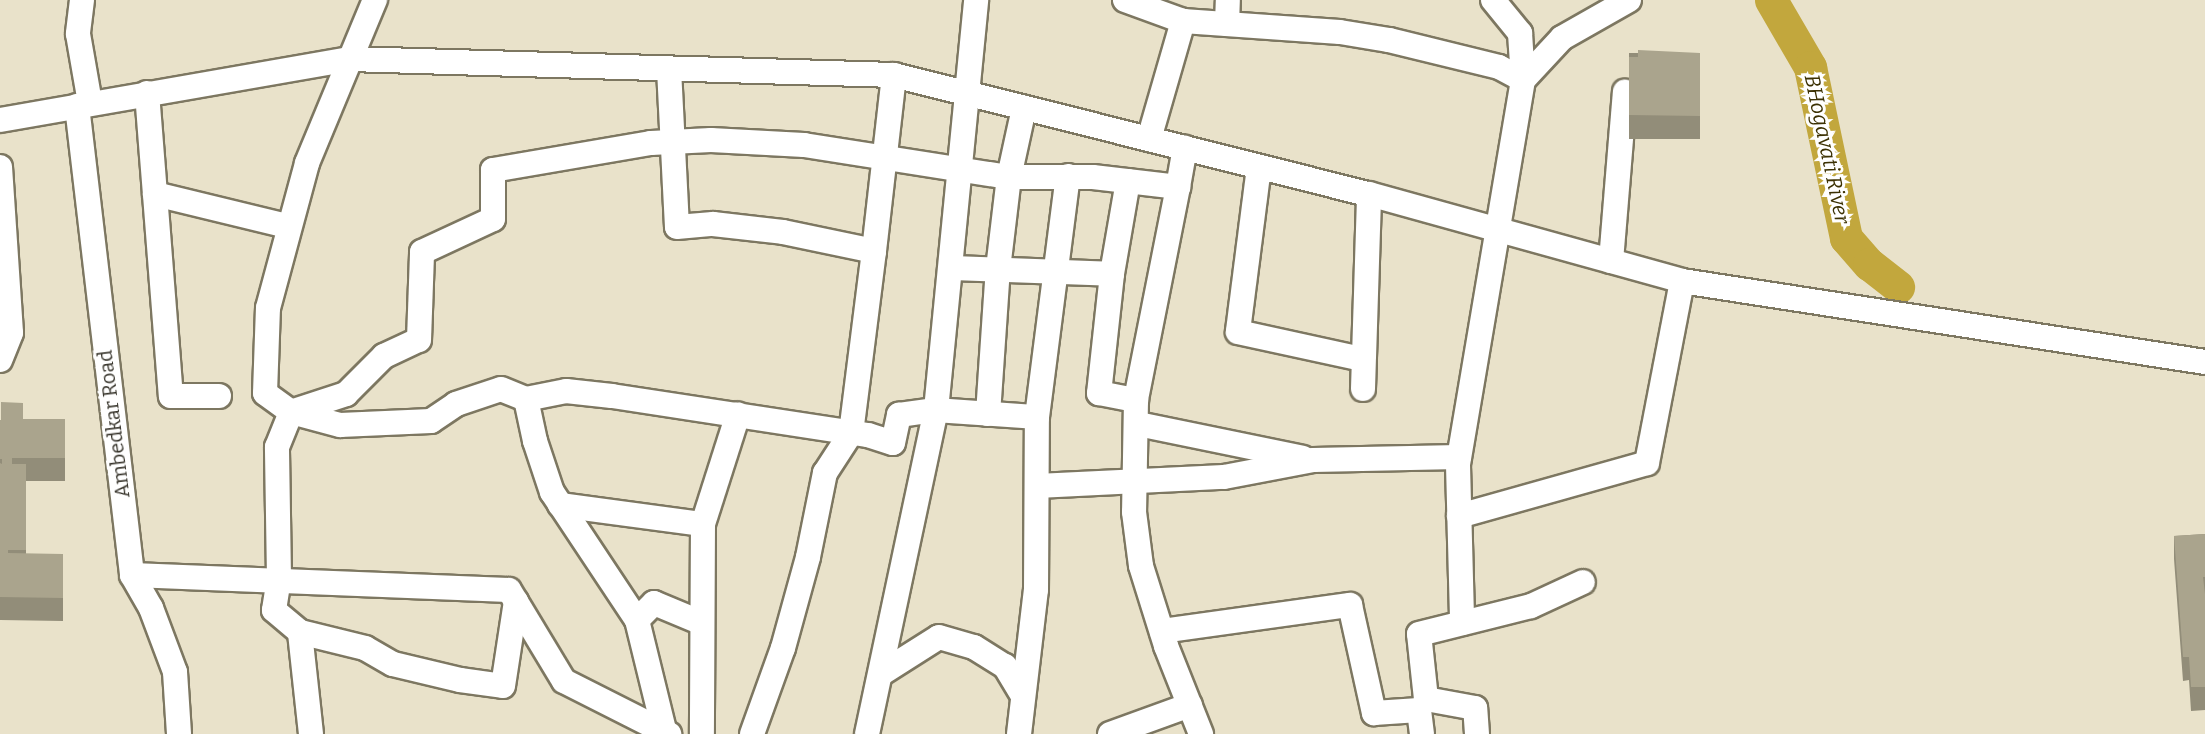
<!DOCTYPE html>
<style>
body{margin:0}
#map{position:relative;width:2205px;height:734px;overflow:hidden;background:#e9e2ca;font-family:Bitter,serif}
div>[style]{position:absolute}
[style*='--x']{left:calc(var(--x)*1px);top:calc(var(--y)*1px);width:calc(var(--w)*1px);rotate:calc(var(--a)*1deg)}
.river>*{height:33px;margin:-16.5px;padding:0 16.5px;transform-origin:16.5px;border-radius:16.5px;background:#c2a73d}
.roads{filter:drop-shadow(2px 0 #7d7761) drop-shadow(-2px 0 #7d7761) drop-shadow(0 2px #7d7761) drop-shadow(0 -2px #7d7761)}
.minor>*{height:24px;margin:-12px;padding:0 12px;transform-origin:12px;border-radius:12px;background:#fff}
.wall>*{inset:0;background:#928d79;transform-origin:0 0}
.building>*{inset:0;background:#aaa48d}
span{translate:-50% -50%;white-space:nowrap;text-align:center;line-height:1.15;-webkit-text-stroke:6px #fff;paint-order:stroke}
.street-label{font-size:20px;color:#36332a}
.water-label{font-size:21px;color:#3c3103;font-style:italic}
</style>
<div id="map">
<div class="river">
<i style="--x:1771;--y:0;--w:78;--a:59.8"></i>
<i style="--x:1810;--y:67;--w:175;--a:78.1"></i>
<i style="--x:1846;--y:238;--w:35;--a:49"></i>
<i style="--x:1869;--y:264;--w:37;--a:38"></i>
</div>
<div class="roads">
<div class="minor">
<i style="--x:82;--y:0;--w:34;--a:97"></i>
<i style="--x:78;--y:34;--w:70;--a:80.1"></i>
<i style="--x:1125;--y:0;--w:62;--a:19.9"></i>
<i style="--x:1183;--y:21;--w:157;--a:4"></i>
<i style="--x:1340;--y:32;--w:50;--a:9.3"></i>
<i style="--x:1389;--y:40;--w:113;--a:13.8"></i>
<i style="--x:1499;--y:67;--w:27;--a:28"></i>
<i style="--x:1523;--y:80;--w:390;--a:99.6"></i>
<i style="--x:1458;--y:465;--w:158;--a:88.5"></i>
<i style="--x:1493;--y:0;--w:43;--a:50.7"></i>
<i style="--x:1520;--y:33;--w:47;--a:86.3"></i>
<i style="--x:1227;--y:24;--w:24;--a:-88"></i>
<i style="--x:669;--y:69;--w:158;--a:87.1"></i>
<i style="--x:677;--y:227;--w:36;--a:-5"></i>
<i style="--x:713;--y:224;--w:70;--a:6.5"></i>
<i style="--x:783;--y:232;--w:93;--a:11.8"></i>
<i style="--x:874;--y:251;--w:177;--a:-83.5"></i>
<i style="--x:1523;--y:80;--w:57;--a:-47.1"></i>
<i style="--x:1562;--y:38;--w:77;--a:-29.6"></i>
<i style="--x:147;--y:93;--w:304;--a:85.5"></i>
<i style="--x:171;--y:396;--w:48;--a:0"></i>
<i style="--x:77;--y:106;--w:472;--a:83.3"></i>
<i style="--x:132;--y:575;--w:38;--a:60"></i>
<i style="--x:151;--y:608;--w:68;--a:69.4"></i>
<i style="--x:175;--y:672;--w:62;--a:86.3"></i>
<i style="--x:0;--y:120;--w:354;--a:-9.9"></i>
<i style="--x:349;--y:59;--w:545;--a:1.68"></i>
<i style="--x:894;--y:75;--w:490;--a:14.1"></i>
<i style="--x:1369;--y:194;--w:325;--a:15.5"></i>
<i style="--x:1682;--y:281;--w:529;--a:8.8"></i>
<i style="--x:1149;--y:139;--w:123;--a:-73.9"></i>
<i style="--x:0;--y:167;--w:166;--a:86.2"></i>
<i style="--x:11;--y:333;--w:29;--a:112"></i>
<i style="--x:1259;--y:167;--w:166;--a:97.3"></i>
<i style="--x:1238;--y:332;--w:127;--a:12.3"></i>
<i style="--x:1128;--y:181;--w:94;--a:99.8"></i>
<i style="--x:1112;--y:274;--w:120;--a:96.2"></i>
<i style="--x:1099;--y:393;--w:38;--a:11"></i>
<i style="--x:1178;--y:187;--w:217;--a:101.2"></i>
<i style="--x:1136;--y:400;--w:112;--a:91"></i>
<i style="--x:1134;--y:512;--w:54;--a:82.6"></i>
<i style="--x:1141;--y:566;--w:84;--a:72.6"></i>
<i style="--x:1166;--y:646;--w:95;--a:68.3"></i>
<i style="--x:155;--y:194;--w:136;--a:13.6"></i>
<i style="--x:1611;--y:261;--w:170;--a:-85.3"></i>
<i style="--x:951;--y:268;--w:161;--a:2.1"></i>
<i style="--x:1363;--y:389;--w:195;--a:-88.2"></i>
<i style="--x:526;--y:399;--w:41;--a:-11.3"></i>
<i style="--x:566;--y:391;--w:46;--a:6.2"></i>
<i style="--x:612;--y:396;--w:259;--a:8.7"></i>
<i style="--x:868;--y:435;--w:26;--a:18"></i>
<i style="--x:893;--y:443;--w:29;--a:-78"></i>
<i style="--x:899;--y:415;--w:37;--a:-8"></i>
<i style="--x:936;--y:410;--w:412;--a:-84.4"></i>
<i style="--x:291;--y:412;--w:58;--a:-18.1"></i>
<i style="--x:346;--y:394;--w:54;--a:-45"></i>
<i style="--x:384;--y:356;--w:38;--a:-25"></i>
<i style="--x:419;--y:340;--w:88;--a:-88"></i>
<i style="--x:422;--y:252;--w:78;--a:-24.9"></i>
<i style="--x:493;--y:219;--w:49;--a:-90"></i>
<i style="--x:493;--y:170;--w:160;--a:-9.7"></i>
<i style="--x:651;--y:143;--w:60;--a:-2.9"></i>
<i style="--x:711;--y:140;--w:93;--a:3.1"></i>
<i style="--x:804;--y:145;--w:207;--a:8.9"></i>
<i style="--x:1009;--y:177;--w:84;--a:0"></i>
<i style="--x:1093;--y:177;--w:86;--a:6.7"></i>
<i style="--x:1178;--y:187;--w:40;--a:-80"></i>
<i style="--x:291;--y:412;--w:51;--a:14.9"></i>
<i style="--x:340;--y:425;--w:91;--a:-2.5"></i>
<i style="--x:431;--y:421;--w:30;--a:-34"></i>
<i style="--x:456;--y:404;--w:47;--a:-18.4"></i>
<i style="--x:501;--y:389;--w:27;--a:22"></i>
<i style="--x:526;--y:399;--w:43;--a:77.9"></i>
<i style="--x:535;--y:441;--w:54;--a:71.6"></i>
<i style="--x:552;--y:492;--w:154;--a:56.4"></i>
<i style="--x:637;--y:620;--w:117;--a:76.2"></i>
<i style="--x:988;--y:414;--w:145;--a:-86.1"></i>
<i style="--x:998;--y:269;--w:93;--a:-83.2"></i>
<i style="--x:1009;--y:177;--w:71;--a:-77.7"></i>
<i style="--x:1138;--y:424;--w:168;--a:11.6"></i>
<i style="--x:1037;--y:486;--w:187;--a:-2.8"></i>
<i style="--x:1224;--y:477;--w:91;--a:-10.8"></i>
<i style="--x:1313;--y:460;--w:146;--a:-1.2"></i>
<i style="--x:560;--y:505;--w:144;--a:7.6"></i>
<i style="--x:703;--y:524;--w:210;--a:90.3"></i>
<i style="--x:1459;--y:516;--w:195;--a:-15.7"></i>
<i style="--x:1647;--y:463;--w:185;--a:-79.1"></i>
<i style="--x:703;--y:524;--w:115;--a:-72.3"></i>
<i style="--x:132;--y:575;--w:377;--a:2.3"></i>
<i style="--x:509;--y:590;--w:106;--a:58.9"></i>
<i style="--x:564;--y:681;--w:118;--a:26.8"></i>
<i style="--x:637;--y:620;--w:24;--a:-45"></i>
<i style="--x:654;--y:603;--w:52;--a:22.6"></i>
<i style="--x:1162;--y:631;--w:190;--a:-7.9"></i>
<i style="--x:1350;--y:605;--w:111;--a:77.5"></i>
<i style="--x:1374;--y:713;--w:45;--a:-3.8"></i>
<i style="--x:1419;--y:710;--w:24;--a:83"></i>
<i style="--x:300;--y:632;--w:67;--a:13.8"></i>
<i style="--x:365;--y:648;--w:32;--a:30"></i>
<i style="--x:393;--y:664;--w:69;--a:13.4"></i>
<i style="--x:460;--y:680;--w:43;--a:7.9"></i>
<i style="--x:503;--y:686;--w:86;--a:-81.3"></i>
<i style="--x:882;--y:673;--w:67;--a:-32.3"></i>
<i style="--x:939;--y:637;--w:36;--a:16"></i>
<i style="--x:974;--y:647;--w:36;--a:32"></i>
<i style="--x:1005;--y:666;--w:35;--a:59"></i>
<i style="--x:311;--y:734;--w:103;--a:-96.2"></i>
<i style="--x:300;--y:632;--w:34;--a:-140"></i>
<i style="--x:274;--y:610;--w:32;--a:-81"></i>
<i style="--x:279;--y:578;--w:131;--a:-90.9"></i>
<i style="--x:277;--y:447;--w:38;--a:-68"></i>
<i style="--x:291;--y:412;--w:32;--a:-144"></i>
<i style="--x:265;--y:393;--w:85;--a:-88"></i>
<i style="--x:268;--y:308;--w:150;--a:-74.9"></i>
<i style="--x:307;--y:163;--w:177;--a:-67.4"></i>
<i style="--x:752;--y:734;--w:91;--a:-70.2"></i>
<i style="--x:783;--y:648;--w:94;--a:-74.6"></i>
<i style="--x:808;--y:557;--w:86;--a:-78.6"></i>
<i style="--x:825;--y:473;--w:48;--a:-57"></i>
<i style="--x:851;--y:433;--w:183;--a:-82.8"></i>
<i style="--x:867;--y:734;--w:331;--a:-78"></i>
<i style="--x:936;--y:410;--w:101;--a:4"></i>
<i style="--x:1019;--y:734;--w:145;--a:-83.3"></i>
<i style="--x:1036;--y:590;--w:173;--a:-89.7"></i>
<i style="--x:1037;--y:417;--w:243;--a:-82.7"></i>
<i style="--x:1110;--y:734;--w:85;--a:-19.9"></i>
<i style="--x:1477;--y:734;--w:26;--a:-94"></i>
<i style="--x:1475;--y:708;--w:50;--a:-169.6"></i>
<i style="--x:1426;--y:699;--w:65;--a:-96.1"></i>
<i style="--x:1419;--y:634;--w:115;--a:-14"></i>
<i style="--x:1531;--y:606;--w:57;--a:-24.8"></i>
</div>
</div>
<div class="wall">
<i style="left:1700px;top:53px;width:86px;height:71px;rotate:90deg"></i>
<i style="clip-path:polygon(65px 419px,65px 481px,26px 481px,26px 554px,63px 554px,63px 621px,0 620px,0 420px)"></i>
<i style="clip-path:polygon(2205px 534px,2205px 710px,2191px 711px,2189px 680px,2183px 681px,2174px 559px,2174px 536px)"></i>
</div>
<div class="building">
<i style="clip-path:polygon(1638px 50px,1700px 53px,1700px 116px,1629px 115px,1629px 57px,1638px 57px)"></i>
<i style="clip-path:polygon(1px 402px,23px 403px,23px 419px,65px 419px,65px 458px,12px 458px,12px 464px,26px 464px,26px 550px,8px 550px,8px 553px,63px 554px,63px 598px,0 597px,0 463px,2px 464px,2px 459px,0 459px,0 420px,1px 420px)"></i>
<i style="clip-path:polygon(2205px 534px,2205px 577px,2203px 577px,2205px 594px,2205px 687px,2191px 687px,2189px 657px,2183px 657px,2174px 536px)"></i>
</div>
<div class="street-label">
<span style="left:114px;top:424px;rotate:-97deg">Ambedkar Road</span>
</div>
<div class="water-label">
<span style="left:1827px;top:149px;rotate:78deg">BHogavati River</span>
</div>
</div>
